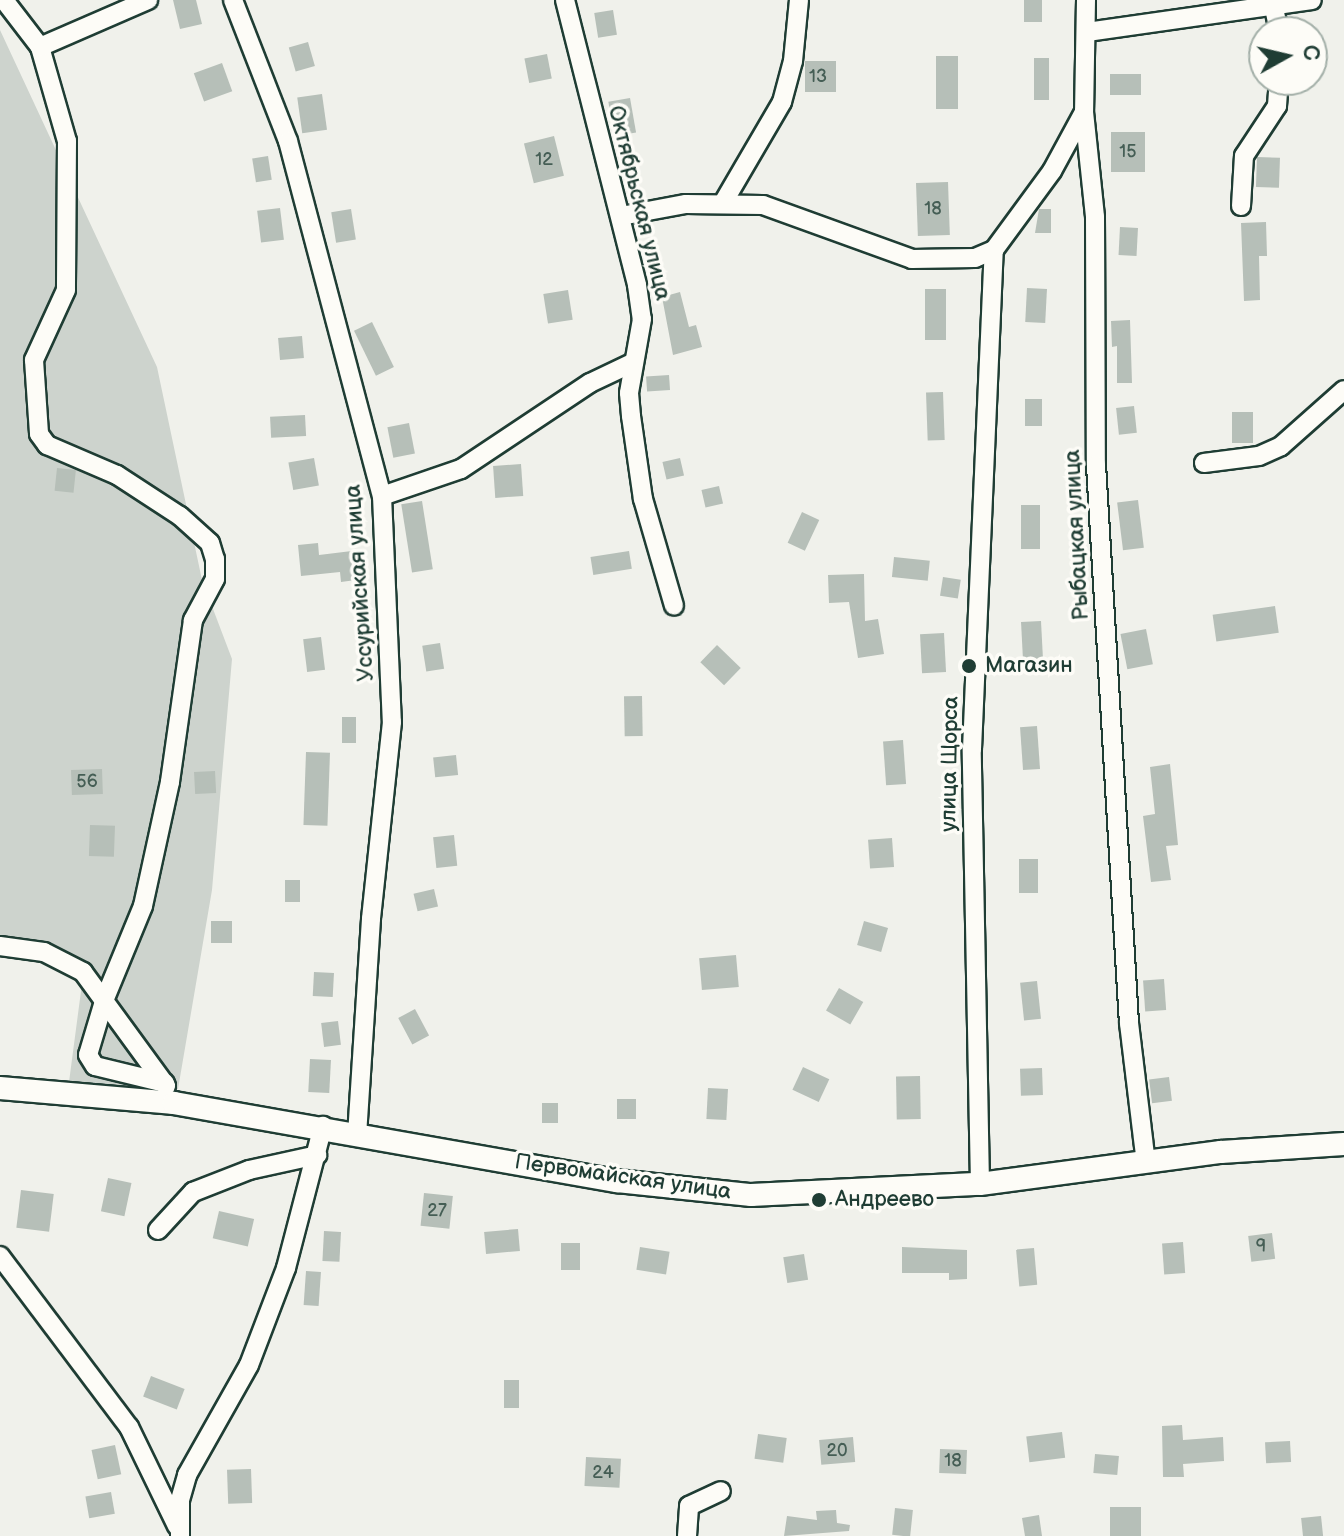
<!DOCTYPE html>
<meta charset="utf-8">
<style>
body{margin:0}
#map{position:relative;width:1344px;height:1536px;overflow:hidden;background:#f0f1eb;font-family:"Balsamiq Sans",sans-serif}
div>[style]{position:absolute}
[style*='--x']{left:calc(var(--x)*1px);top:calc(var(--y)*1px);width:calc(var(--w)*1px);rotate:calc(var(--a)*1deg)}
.green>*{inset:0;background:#cdd3cd}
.building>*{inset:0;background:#b6bfb8;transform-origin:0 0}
.roads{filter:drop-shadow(2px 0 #1f3d34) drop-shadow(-2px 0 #1f3d34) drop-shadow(0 2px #1f3d34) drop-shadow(0 -2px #1f3d34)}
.minor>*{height:18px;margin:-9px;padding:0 9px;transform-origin:9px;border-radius:9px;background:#fdfcf7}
.major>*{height:22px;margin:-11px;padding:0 11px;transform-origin:11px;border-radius:11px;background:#fdfcf7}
.dots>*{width:22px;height:22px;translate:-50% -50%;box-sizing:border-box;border:4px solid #fdfcf7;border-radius:50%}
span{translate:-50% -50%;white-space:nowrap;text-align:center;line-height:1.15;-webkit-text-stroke:7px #fdfcf7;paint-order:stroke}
.number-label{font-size:18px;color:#455e55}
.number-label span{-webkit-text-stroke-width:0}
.street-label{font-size:22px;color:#1f3d34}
.poi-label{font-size:22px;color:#1f3d34}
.left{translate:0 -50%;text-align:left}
.north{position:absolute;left:1248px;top:16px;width:80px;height:80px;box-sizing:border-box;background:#fdfcf7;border:2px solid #a4b0a9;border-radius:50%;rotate:82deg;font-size:22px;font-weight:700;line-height:32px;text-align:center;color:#1f3d34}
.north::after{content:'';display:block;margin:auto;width:28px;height:36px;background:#1f3d34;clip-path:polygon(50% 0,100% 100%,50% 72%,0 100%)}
</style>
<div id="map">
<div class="green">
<i style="clip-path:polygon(0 30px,157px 367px,202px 580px,232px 659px,212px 890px,178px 1089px,69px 1082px,83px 976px,0 940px)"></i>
</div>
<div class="building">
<i style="clip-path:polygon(173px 0,196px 0,202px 24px,180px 29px)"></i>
<i style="left:1024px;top:0;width:18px;height:22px"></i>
<i style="left:613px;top:10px;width:25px;height:19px;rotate:81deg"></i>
<i style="left:308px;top:42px;width:25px;height:20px;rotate:74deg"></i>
<i style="left:547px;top:54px;width:25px;height:23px;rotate:79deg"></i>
<i style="left:936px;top:56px;width:22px;height:53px"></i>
<i style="left:1034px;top:58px;width:15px;height:42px"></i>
<i style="left:805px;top:61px;width:31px;height:31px"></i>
<i style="left:222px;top:63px;width:30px;height:30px;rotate:70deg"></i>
<i style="left:1110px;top:74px;width:31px;height:21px"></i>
<i style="left:322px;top:94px;width:36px;height:25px;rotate:82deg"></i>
<i style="left:630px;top:98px;width:35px;height:22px;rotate:80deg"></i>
<i style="left:1111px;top:132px;width:34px;height:40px"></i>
<i style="left:554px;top:136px;width:41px;height:31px;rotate:76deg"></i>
<i style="left:268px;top:156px;width:24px;height:16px;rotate:81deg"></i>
<i style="left:1257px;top:157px;width:23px;height:30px;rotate:2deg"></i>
<i style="left:948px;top:182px;width:53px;height:32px;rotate:88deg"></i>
<i style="left:280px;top:208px;width:32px;height:23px;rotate:83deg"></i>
<i style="left:351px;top:209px;width:31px;height:20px;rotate:81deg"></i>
<i style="clip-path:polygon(1039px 209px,1051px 209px,1051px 233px,1035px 233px)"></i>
<i style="clip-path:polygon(1266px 222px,1267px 256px,1259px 256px,1260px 300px,1244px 301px,1241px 223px)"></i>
<i style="left:1120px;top:227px;width:18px;height:28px;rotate:3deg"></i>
<i style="left:1027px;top:288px;width:20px;height:34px;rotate:3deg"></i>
<i style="left:925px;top:289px;width:21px;height:51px"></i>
<i style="left:568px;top:290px;width:30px;height:25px;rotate:81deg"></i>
<i style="clip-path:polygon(680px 292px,689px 327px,696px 325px,702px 347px,673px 355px,662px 297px)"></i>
<i style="clip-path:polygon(1130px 320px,1132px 383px,1117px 383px,1117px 346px,1112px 347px,1111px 321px)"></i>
<i style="left:372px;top:322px;width:50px;height:20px;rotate:64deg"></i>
<i style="left:302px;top:336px;width:22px;height:24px;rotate:85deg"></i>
<i style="left:669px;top:375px;width:15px;height:23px;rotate:86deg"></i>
<i style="left:943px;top:392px;width:48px;height:17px;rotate:88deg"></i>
<i style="left:1025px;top:399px;width:17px;height:27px"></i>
<i style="left:1134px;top:406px;width:27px;height:18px;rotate:84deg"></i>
<i style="left:1232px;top:412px;width:21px;height:31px"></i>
<i style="left:305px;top:415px;width:21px;height:35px;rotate:87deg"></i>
<i style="left:409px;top:423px;width:31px;height:22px;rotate:79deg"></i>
<i style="left:314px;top:458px;width:28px;height:26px;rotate:80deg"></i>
<i style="left:680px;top:458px;width:18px;height:18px;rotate:77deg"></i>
<i style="left:521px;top:464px;width:32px;height:28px;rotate:86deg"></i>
<i style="left:57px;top:468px;width:19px;height:23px;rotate:6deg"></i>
<i style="left:719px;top:486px;width:18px;height:18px;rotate:77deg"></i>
<i style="left:1138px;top:500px;width:48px;height:21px;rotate:83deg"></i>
<i style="left:422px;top:501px;width:69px;height:21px;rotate:81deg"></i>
<i style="left:1021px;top:505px;width:19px;height:44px"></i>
<i style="left:802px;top:512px;width:19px;height:34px;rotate:25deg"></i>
<i style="clip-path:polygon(318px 543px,319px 555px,360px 550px,363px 579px,341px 582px,340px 572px,301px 576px,298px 545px)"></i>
<i style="left:629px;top:551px;width:18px;height:39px;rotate:81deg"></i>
<i style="left:894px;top:557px;width:36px;height:20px;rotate:6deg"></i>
<i style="clip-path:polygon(864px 574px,865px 621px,878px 619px,884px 654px,858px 658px,849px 602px,829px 603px,828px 575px)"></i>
<i style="left:943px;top:577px;width:18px;height:19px;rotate:9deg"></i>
<i style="left:1275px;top:606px;width:27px;height:63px;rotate:82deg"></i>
<i style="left:1041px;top:621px;width:39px;height:20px;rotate:87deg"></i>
<i style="left:1146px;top:629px;width:36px;height:26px;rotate:79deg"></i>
<i style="left:944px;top:633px;width:39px;height:24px;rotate:87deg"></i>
<i style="left:321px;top:637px;width:33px;height:18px;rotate:83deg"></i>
<i style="left:440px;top:643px;width:26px;height:18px;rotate:81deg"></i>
<i style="left:717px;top:645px;width:33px;height:24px;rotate:44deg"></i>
<i style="left:642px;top:696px;width:40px;height:18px;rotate:89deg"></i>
<i style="left:342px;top:717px;width:14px;height:26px"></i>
<i style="left:1037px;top:726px;width:43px;height:17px;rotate:86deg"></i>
<i style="left:903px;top:740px;width:44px;height:20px;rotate:86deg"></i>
<i style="left:306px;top:752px;width:24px;height:73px;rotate:2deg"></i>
<i style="left:456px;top:755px;width:20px;height:23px;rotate:84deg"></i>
<i style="clip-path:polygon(1170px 764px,1178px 845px,1166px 846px,1171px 880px,1151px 882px,1143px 816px,1155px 814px,1150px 767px)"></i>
<i style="left:102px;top:769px;width:25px;height:31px;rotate:88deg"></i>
<i style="left:215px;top:771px;width:22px;height:21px;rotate:87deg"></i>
<i style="left:90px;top:825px;width:25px;height:31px;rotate:2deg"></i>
<i style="left:454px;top:835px;width:31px;height:21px;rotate:84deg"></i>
<i style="left:892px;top:838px;width:29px;height:24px;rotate:86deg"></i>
<i style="left:1019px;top:859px;width:19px;height:34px"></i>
<i style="left:285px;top:880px;width:15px;height:22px"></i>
<i style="left:434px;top:889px;width:18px;height:21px;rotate:77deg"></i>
<i style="left:211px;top:921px;width:21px;height:22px"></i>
<i style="left:864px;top:921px;width:25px;height:25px;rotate:16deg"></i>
<i style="left:736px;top:955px;width:32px;height:37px;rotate:85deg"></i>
<i style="left:314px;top:972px;width:20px;height:24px;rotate:3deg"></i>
<i style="left:1164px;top:979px;width:31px;height:21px;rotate:86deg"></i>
<i style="left:1037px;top:981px;width:38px;height:17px;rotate:84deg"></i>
<i style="left:839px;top:988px;width:28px;height:26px;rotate:30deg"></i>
<i style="left:415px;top:1009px;width:30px;height:19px;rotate:62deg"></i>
<i style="left:338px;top:1021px;width:24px;height:17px;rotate:83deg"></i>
<i style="left:310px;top:1059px;width:21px;height:33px;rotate:3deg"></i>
<i style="left:803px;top:1067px;width:29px;height:25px;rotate:25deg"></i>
<i style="left:1042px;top:1068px;width:27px;height:22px;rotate:88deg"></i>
<i style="left:920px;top:1076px;width:43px;height:24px;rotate:89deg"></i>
<i style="left:1169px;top:1077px;width:24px;height:20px;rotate:83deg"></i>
<i style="left:708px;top:1088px;width:20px;height:31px;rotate:3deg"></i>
<i style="left:636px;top:1099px;width:20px;height:19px;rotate:90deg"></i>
<i style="left:542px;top:1103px;width:16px;height:20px"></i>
<i style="left:108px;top:1178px;width:24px;height:34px;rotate:12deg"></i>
<i style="left:21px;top:1190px;width:33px;height:38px;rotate:7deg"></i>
<i style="left:424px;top:1193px;width:29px;height:33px;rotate:6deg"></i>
<i style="left:219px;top:1211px;width:36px;height:28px;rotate:13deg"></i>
<i style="left:518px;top:1229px;width:22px;height:34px;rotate:85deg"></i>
<i style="left:324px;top:1231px;width:17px;height:30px;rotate:3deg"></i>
<i style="left:1272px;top:1233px;width:26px;height:24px;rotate:83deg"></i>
<i style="left:1183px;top:1242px;width:31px;height:21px;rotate:86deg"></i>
<i style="left:561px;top:1243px;width:19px;height:27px"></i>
<i style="left:640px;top:1247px;width:30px;height:23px;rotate:9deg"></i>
<i style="clip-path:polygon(902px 1247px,967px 1250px,967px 1279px,949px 1280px,949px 1273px,902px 1273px)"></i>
<i style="left:1034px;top:1248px;width:37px;height:18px;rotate:85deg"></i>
<i style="left:804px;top:1254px;width:26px;height:21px;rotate:81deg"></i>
<i style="left:306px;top:1271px;width:15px;height:34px;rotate:4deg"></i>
<i style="left:151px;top:1376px;width:36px;height:22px;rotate:21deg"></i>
<i style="left:504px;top:1380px;width:15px;height:28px"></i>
<i style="clip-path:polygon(1182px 1425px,1183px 1440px,1223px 1437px,1224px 1461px,1183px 1464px,1184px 1477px,1163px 1477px,1162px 1426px)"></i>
<i style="left:1062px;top:1432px;width:26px;height:36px;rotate:83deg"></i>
<i style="left:758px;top:1434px;width:29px;height:25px;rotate:8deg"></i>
<i style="left:853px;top:1437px;width:25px;height:34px;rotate:85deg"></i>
<i style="left:1290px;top:1441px;width:21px;height:25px;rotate:87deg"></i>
<i style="left:115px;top:1445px;width:30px;height:24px;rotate:78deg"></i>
<i style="left:940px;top:1449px;width:27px;height:24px;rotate:2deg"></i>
<i style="left:1095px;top:1454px;width:24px;height:19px;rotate:5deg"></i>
<i style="left:586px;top:1457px;width:35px;height:29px;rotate:3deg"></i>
<i style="left:251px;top:1469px;width:34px;height:24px;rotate:88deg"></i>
<i style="left:111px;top:1492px;width:22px;height:26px;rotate:80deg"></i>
<i style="left:1110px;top:1507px;width:31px;height:29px"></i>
<i style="left:895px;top:1508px;width:18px;height:27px;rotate:6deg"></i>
<i style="clip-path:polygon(836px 1510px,837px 1523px,850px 1525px,849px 1531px,784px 1536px,787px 1516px,817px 1520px,816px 1511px)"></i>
<i style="clip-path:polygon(1039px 1515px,1042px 1536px,1025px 1536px,1022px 1518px)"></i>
<i style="left:1321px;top:1516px;width:20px;height:20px;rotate:84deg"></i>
</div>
<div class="roads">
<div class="minor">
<i style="--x:4;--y:0;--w:59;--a:52.5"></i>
<i style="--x:40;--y:47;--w:98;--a:74"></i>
<i style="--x:67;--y:141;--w:149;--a:90.4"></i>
<i style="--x:66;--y:290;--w:77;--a:114.6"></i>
<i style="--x:34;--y:360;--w:74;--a:86.1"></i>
<i style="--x:39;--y:434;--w:14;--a:54"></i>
<i style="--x:47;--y:445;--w:76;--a:23.2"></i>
<i style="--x:117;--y:475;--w:75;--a:33.1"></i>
<i style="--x:180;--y:516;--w:40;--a:42"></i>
<i style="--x:210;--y:543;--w:17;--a:73"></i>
<i style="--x:215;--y:559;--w:20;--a:90"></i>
<i style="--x:215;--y:579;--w:47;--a:118.2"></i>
<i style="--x:193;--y:620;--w:164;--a:98.1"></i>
<i style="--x:170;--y:782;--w:127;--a:102.3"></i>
<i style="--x:143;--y:906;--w:100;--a:112.4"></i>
<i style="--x:105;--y:998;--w:59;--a:106.6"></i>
<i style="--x:88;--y:1055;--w:13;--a:58"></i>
<i style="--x:95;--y:1066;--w:72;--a:13.7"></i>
<i style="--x:233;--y:0;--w:151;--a:68.7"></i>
<i style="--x:288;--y:141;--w:367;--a:75.2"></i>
<i style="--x:382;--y:496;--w:226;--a:87.5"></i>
<i style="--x:392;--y:722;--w:198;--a:96.1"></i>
<i style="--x:371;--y:919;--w:215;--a:93.7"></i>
<i style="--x:565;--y:0;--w:294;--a:75.8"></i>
<i style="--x:637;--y:285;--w:34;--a:82"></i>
<i style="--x:642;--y:319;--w:75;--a:100"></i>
<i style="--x:629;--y:393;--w:23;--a:85"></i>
<i style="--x:631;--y:416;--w:84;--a:81.8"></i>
<i style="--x:643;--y:499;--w:111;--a:73.8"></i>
<i style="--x:1086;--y:0;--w:112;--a:91"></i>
<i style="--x:1084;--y:112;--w:106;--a:84"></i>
<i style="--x:1095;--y:217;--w:248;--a:89.8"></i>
<i style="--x:1096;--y:465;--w:559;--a:86.62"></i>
<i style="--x:1129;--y:1023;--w:141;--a:83.1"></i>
<i style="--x:1274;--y:8;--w:25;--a:78"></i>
<i style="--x:1087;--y:32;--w:227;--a:-8.1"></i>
<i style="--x:40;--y:47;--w:118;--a:-23.5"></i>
<i style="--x:723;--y:203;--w:117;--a:-59.7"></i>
<i style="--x:782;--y:102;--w:42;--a:-75"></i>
<i style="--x:793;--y:61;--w:61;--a:-84.4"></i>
<i style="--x:1241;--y:206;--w:50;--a:-86.6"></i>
<i style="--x:1244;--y:156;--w:60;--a:-56.6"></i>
<i style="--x:1277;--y:106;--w:26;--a:-86"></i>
<i style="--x:621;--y:216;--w:66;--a:-10.5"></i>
<i style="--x:686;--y:204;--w:77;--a:0.7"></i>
<i style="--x:763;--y:205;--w:158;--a:19.9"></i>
<i style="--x:912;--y:259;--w:63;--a:-0.9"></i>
<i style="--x:975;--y:258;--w:21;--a:-23"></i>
<i style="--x:994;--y:250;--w:98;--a:-53.7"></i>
<i style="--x:1052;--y:171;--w:67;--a:-61.5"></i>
<i style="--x:1204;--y:463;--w:55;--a:-7.3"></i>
<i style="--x:1259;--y:456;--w:24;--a:-24"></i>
<i style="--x:1281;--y:446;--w:84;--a:-41.6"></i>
<i style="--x:382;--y:496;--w:83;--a:-18.9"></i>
<i style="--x:461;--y:469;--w:155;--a:-33.7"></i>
<i style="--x:590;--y:383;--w:47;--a:-25.5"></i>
<i style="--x:0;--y:946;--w:44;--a:7.8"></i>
<i style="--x:44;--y:952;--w:44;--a:27.1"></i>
<i style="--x:83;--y:972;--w:141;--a:53.9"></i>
<i style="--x:980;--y:1184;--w:435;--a:-91.1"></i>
<i style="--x:972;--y:749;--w:499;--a:-87.5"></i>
<i style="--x:158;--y:1230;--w:52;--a:-47.4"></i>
<i style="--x:193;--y:1192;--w:60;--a:-21.4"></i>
<i style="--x:249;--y:1170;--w:70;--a:-12.4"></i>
<i style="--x:0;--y:1256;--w:214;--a:53"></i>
<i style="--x:129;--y:1427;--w:110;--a:64.1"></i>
<i style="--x:180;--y:1536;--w:36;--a:-90"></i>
<i style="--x:180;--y:1500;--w:26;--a:-74"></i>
<i style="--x:187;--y:1475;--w:126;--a:-60.6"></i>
<i style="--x:249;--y:1365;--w:104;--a:-69.1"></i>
<i style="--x:286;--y:1268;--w:147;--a:-75.4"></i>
<i style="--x:687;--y:1536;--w:30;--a:-86"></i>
<i style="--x:689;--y:1506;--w:35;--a:-25"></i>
</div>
<div class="major">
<i style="--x:0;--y:1088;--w:175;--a:4.9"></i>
<i style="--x:174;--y:1103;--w:450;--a:10"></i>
<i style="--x:617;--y:1181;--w:135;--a:6"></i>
<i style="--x:751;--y:1195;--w:229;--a:-2.8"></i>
<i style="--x:980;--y:1184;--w:243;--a:-7.6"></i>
<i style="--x:1221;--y:1152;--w:123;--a:-3.7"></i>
</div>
</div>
<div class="dots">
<i style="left:969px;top:666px;background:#1f3d34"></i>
<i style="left:819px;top:1200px;background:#1f3d34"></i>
</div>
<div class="number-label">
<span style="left:818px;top:77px">13</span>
<span style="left:1128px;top:152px">15</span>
<span style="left:544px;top:160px">12</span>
<span style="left:933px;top:209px">18</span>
<span style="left:87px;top:782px">56</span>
<span style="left:437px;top:1211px">27</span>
<span style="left:1261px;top:1247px">9</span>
<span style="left:837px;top:1451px">20</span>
<span style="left:953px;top:1461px">18</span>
<span style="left:603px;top:1473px">24</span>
</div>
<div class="street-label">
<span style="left:639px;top:203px;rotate:76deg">Октябрьская улица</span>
<span style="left:1077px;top:535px;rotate:-93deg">Рыбацкая улица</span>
<span style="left:360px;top:583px;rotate:-94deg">Уссурийская улица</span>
<span style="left:950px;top:764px;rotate:-89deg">улица Щорса</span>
<span style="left:623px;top:1177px;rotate:8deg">Первомайская улица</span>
</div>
<div class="poi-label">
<span class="left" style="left:985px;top:666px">Магазин</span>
<span class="left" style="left:835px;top:1200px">Андреево</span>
</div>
<div class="north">С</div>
</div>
